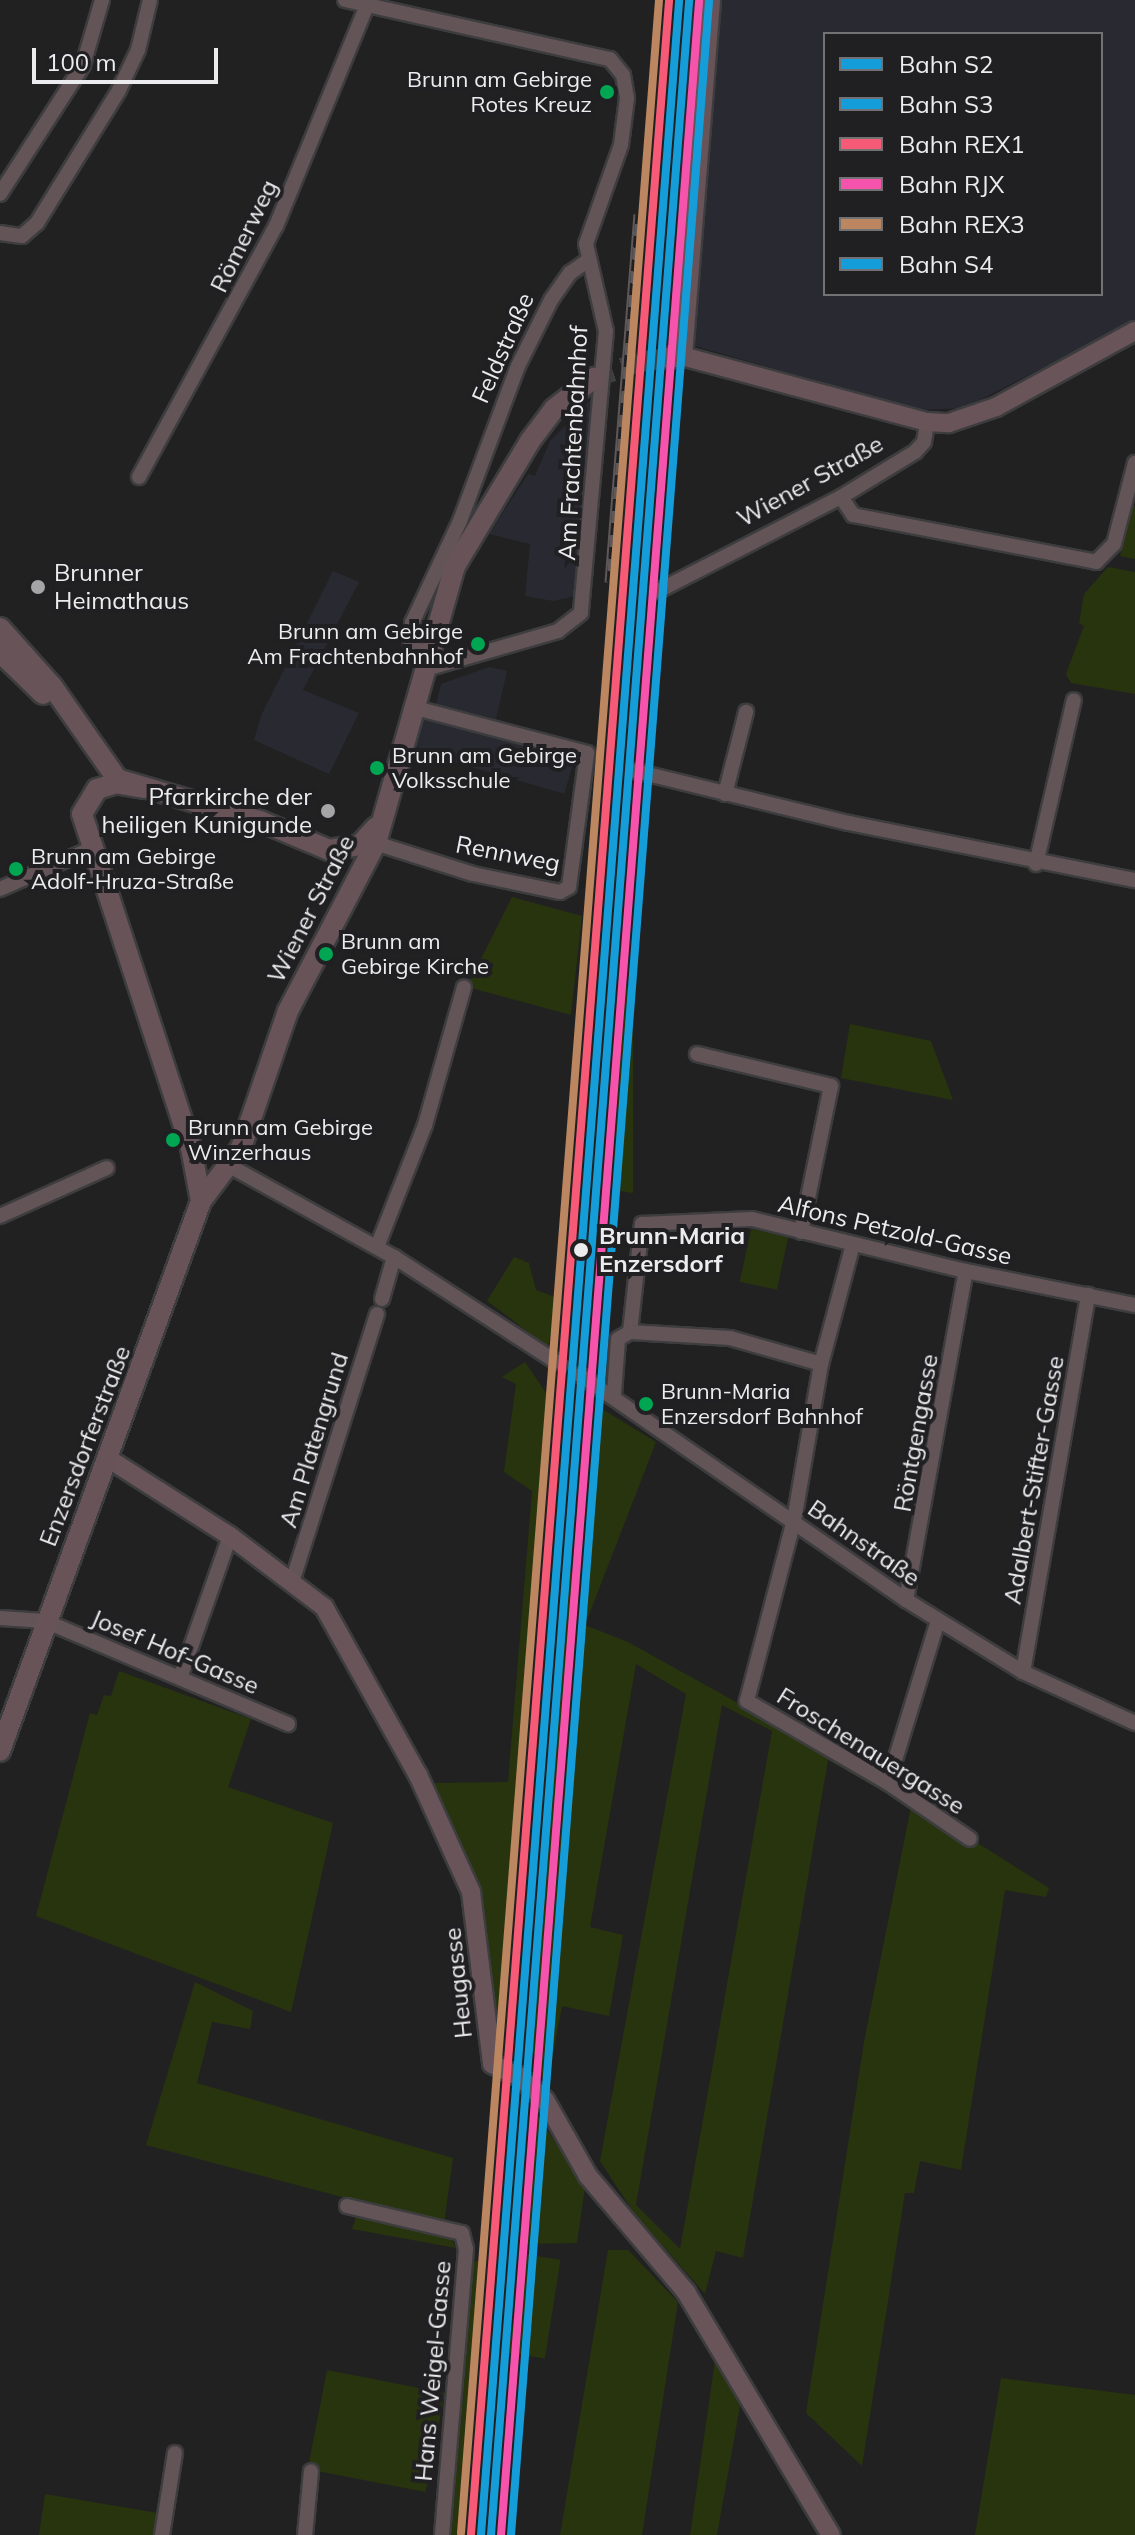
<!DOCTYPE html>
<meta charset="utf-8">
<style>
body{margin:0}
#map{position:relative;width:1135px;height:2535px;overflow:hidden;background:#212122;font-family:Mulish,sans-serif}
div>[style]{position:absolute}
[style*='--x']{left:calc(var(--x)*1px);top:calc(var(--y)*1px);width:calc(var(--w)*1px);rotate:calc(var(--a)*1deg)}
.built>*{inset:0;background:#292a31;transform-origin:0 0}
.green>*{inset:0;background:#28340d;transform-origin:0 0}
.street-tunnel>*{height:14px;margin-top:-7px;transform-origin:0;background:repeating-linear-gradient(90deg,#3f3f41 0 14px,transparent 0 21px)}
.primary-tunnel>*{height:20px;margin-top:-10px;transform-origin:0;background:repeating-linear-gradient(90deg,#3f3f41 0 20px,transparent 0 30px)}
.roads{filter:drop-shadow(2px 0 #3d3d3f) drop-shadow(-2px 0 #3d3d3f) drop-shadow(0 2px #3d3d3f) drop-shadow(0 -2px #3d3d3f)}
.street>*{height:14px;margin:-7px;padding:0 7px;transform-origin:7px;border-radius:7px;background:#635457}
.secondary>*{height:18px;margin:-9px;padding:0 9px;transform-origin:9px;border-radius:9px;background:#695559}
.primary>*{height:20px;margin:-10px;padding:0 10px;transform-origin:10px;border-radius:10px;background:#675358}
.rail>*{height:7px;margin-top:-3.5px;transform-origin:0;background:repeating-linear-gradient(90deg,#202023 0 12px,#5f5859 0 24px);box-sizing:border-box;border-block:2px solid #5f5859}
.rail-1>*{height:8px;margin:-4px;padding:0 4px;transform-origin:4px;border-radius:4px;background:#159dd9}
.rail-2>*{height:8px;margin:-4px;padding:0 4px;transform-origin:4px;border-radius:4px;background:#159dd9}
.rail-3>*{height:8px;margin:-4px;padding:0 4px;transform-origin:4px;border-radius:4px;background:#f75a77}
.rail-4>*{height:8px;margin:-4px;padding:0 4px;transform-origin:4px;border-radius:4px;background:#f653ac}
.rail-5>*{height:8px;margin:-4px;padding:0 4px;transform-origin:4px;border-radius:4px;background:#bb8660}
.rail-6>*{height:8px;margin:-4px;padding:0 4px;transform-origin:4px;border-radius:4px;background:#159dd9}
.dots>*{width:22px;height:22px;translate:-50% -50%;box-sizing:border-box;border:4px solid #202023;border-radius:50%}
span{translate:-50% -50%;white-space:nowrap;text-align:center;line-height:1.15;-webkit-text-stroke:8px #202023;paint-order:stroke}
.bus-label{font-size:22px;color:#ececee}
.right{translate:-100% -50%;text-align:right}
.left{translate:0 -50%;text-align:left}
.street-label{font-size:24px;color:#ececee}
.poi-label{font-size:24px;color:#ececee}
.stop-label{font-size:24px;color:#ececee;font-weight:700}
.legend{position:absolute;left:823px;top:32px;width:280px;height:264px;box-sizing:border-box;background:#202023;border:2px solid #727274;margin:0;padding:10px 14px;list-style:none;font-size:24px;color:#ececee}
.legend li{display:flex;align-items:center;gap:16px;height:40px}
.legend b{width:40px;border:2px solid #727274}
.scale{position:absolute;left:32px;top:48px;width:186px;height:36px;box-sizing:border-box;border:4px solid #ececee;border-top:0;padding-left:10px;font-size:24px;line-height:28px;white-space:nowrap;color:#ececee;-webkit-text-stroke:6px #202023;paint-order:stroke}
</style>
<div id="map">
<div class="built">
<i style="clip-path:polygon(evenodd,691px 0,1135px 0,1135px 321px,964px 408px,920px 410px,670px 339px,691px 0,825px 34px,1101px 34px,1101px 294px,825px 294px,825px 34px)"></i>
<i style="clip-path:polygon(590px 401px,576px 596px,553px 601px,525px 596px,530px 544px,489px 534px,528px 474px,535px 476px,550px 441px)"></i>
<i style="clip-path:polygon(333px 571px,359px 582px,303px 690px,359px 713px,329px 774px,254px 740px,261px 716px)"></i>
<i style="clip-path:polygon(489px 667px,507px 671px,496px 719px,436px 704px,441px 684px)"></i>
<i style="left:424px;top:717px;width:156px;height:35px;rotate:16deg"></i>
</div>
<div class="green">
<i style="clip-path:polygon(1132px 506px,1135px 506px,1135px 559px,1120px 556px)"></i>
<i style="clip-path:polygon(1108px 567px,1135px 572px,1135px 694px,1071px 683px,1066px 674px,1084px 626px,1079px 623px,1084px 594px)"></i>
<i style="clip-path:polygon(512px 897px,582px 916px,571px 1015px,467px 987px)"></i>
<i style="clip-path:polygon(625px 985px,633px 988px,633px 1193px,615px 1190px,613px 1178px)"></i>
<i style="clip-path:polygon(850px 1024px,931px 1041px,953px 1100px,841px 1078px)"></i>
<i style="left:751px;top:1229px;width:38px;height:54px;rotate:12deg"></i>
<i style="clip-path:polygon(514px 1257px,529px 1263px,536px 1290px,558px 1298px,548px 1347px,487px 1301px)"></i>
<i style="clip-path:polygon(525px 1362px,550px 1399px,547px 1482px,541px 1503px,498px 2034px,481px 1892px,434px 1783px,508px 1782px,532px 1491px,504px 1472px,516px 1384px,502px 1377px)"></i>
<i style="clip-path:polygon(evenodd,599px 1407px,656px 1442px,585px 1625px,628px 1642px,889px 1787px,1049px 1888px,1046px 1897px,1005px 1890px,961px 2170px,920px 2161px,914px 2193px,905px 2193px,862px 2466px,806px 2413px,864px 2042px,911px 1807px,828px 1760px,743px 2258px,716px 2251px,705px 2294px,634px 2213px,600px 2161px,686px 1694px,636px 1664px,590px 1927px,623px 1935px,609px 2016px,562px 2006px,548px 2082px,539px 2075px,599px 1407px,722px 1705px,772px 1731px,680px 2249px,636px 2205px,722px 1705px)"></i>
<i style="clip-path:polygon(568px 1570px,578px 1574px,574px 1643px,535px 2055px,525px 2049px)"></i>
<i style="clip-path:polygon(119px 1671px,251px 1719px,228px 1787px,333px 1823px,291px 2012px,36px 1916px,90px 1713px,97px 1715px,104px 1695px,111px 1696px)"></i>
<i style="clip-path:polygon(195px 1982px,253px 2011px,250px 2029px,212px 2022px,197px 2083px,453px 2158px,444px 2224px,146px 2145px)"></i>
<i style="clip-path:polygon(536px 2113px,585px 2187px,577px 2243px,525px 2244px)"></i>
<i style="clip-path:polygon(358px 2212px,451px 2238px,456px 2248px,352px 2229px)"></i>
<i style="clip-path:polygon(608px 2250px,628px 2250px,678px 2302px,642px 2535px,560px 2535px)"></i>
<i style="left:524px;top:2254px;width:37px;height:100px;rotate:9deg"></i>
<i style="clip-path:polygon(473px 2261px,485px 2261px,465px 2535px,450px 2535px)"></i>
<i style="clip-path:polygon(715px 2360px,740px 2406px,717px 2535px,690px 2535px)"></i>
<i style="left:327px;top:2370px;width:120px;height:101px;rotate:11deg"></i>
<i style="clip-path:polygon(1001px 2378px,1135px 2395px,1135px 2535px,975px 2535px)"></i>
<i style="clip-path:polygon(45px 2494px,158px 2513px,155px 2535px,39px 2535px)"></i>
</div>
<div class="street-tunnel">
<i style="--x:556;--y:1362;--w:27;--a:28"></i>
</div>
<div class="primary-tunnel">
<i style="--x:594;--y:378;--w:48;--a:-19.6"></i>
<i style="--x:639;--y:362;--w:29;--a:-8"></i>
</div>
<div class="roads">
<div class="street">
<i style="--x:345;--y:0;--w:271;--a:12.6"></i>
<i style="--x:610;--y:59;--w:21;--a:51"></i>
<i style="--x:623;--y:75;--w:23;--a:80"></i>
<i style="--x:627;--y:98;--w:47;--a:97.3"></i>
<i style="--x:621;--y:145;--w:105;--a:109.5"></i>
<i style="--x:586;--y:244;--w:89;--a:77.1"></i>
<i style="--x:606;--y:331;--w:283;--a:95.1"></i>
<i style="--x:581;--y:613;--w:29;--a:142"></i>
<i style="--x:558;--y:631;--w:141;--a:163.9"></i>
<i style="--x:0;--y:194;--w:153;--a:-57.2"></i>
<i style="--x:83;--y:65;--w:68;--a:-73.7"></i>
<i style="--x:0;--y:233;--w:22;--a:8"></i>
<i style="--x:22;--y:236;--w:20;--a:-41"></i>
<i style="--x:37;--y:223;--w:156;--a:-58.3"></i>
<i style="--x:119;--y:90;--w:44;--a:-64.6"></i>
<i style="--x:138;--y:50;--w:51;--a:-76.5"></i>
<i style="--x:139;--y:477;--w:286;--a:-61.4"></i>
<i style="--x:276;--y:226;--w:239;--a:-67.6"></i>
<i style="--x:841;--y:497;--w:22;--a:56"></i>
<i style="--x:853;--y:515;--w:248;--a:10.9"></i>
<i style="--x:1096;--y:562;--w:25;--a:-45"></i>
<i style="--x:1114;--y:544;--w:84;--a:-75.5"></i>
<i style="--x:658;--y:591;--w:206;--a:-27.2"></i>
<i style="--x:841;--y:497;--w:87;--a:-31.3"></i>
<i style="--x:915;--y:452;--w:13;--a:-48"></i>
<i style="--x:924;--y:442;--w:20;--a:-81"></i>
<i style="--x:427;--y:657;--w:21;--a:-141"></i>
<i style="--x:411;--y:644;--w:21;--a:-87"></i>
<i style="--x:412;--y:623;--w:113;--a:-64.8"></i>
<i style="--x:460;--y:521;--w:165;--a:-69.5"></i>
<i style="--x:518;--y:366;--w:74;--a:-63.4"></i>
<i style="--x:551;--y:300;--w:33;--a:-55"></i>
<i style="--x:570;--y:273;--w:21;--a:-35"></i>
<i style="--x:635;--y:771;--w:220;--a:13.7"></i>
<i style="--x:849;--y:823;--w:292;--a:11.3"></i>
<i style="--x:725;--y:794;--w:85;--a:-75.6"></i>
<i style="--x:369;--y:841;--w:109;--a:17.6"></i>
<i style="--x:473;--y:874;--w:89;--a:11.7"></i>
<i style="--x:560;--y:892;--w:10;--a:-29"></i>
<i style="--x:569;--y:887;--w:135;--a:-82.3"></i>
<i style="--x:587;--y:753;--w:181;--a:-165.3"></i>
<i style="--x:1036;--y:864;--w:168;--a:-77"></i>
<i style="--x:0;--y:889;--w:102;--a:-23.8"></i>
<i style="--x:697;--y:1054;--w:138;--a:13.4"></i>
<i style="--x:831;--y:1086;--w:149;--a:101.6"></i>
<i style="--x:228;--y:1165;--w:190;--a:29"></i>
<i style="--x:394;--y:1257;--w:193;--a:32.9"></i>
<i style="--x:0;--y:1216;--w:117;--a:-24.2"></i>
<i style="--x:853;--y:1244;--w:124;--a:104.9"></i>
<i style="--x:821;--y:1364;--w:158;--a:99.8"></i>
<i style="--x:794;--y:1520;--w:187;--a:104.6"></i>
<i style="--x:747;--y:1701;--w:163;--a:30.2"></i>
<i style="--x:888;--y:1783;--w:99;--a:34.3"></i>
<i style="--x:377;--y:1247;--w:131;--a:-68.5"></i>
<i style="--x:425;--y:1125;--w:143;--a:-74.2"></i>
<i style="--x:382;--y:1299;--w:44;--a:-74.1"></i>
<i style="--x:630;--y:1332;--w:109;--a:-83.7"></i>
<i style="--x:642;--y:1224;--w:110;--a:-2.6"></i>
<i style="--x:752;--y:1219;--w:220;--a:13.7"></i>
<i style="--x:966;--y:1271;--w:172;--a:11.4"></i>
<i style="--x:630;--y:1332;--w:100;--a:3.4"></i>
<i style="--x:730;--y:1338;--w:95;--a:15.9"></i>
<i style="--x:580;--y:1375;--w:396;--a:34.6"></i>
<i style="--x:906;--y:1600;--w:137;--a:31.6"></i>
<i style="--x:1023;--y:1672;--w:123;--a:24.5"></i>
<i style="--x:614;--y:1394;--w:55;--a:-85.8"></i>
<i style="--x:618;--y:1339;--w:14;--a:-30"></i>
<i style="--x:293;--y:1579;--w:278;--a:-72.4"></i>
<i style="--x:906;--y:1600;--w:334;--a:-79.7"></i>
<i style="--x:0;--y:1618;--w:45;--a:3.8"></i>
<i style="--x:45;--y:1621;--w:264;--a:23"></i>
<i style="--x:1023;--y:1672;--w:383;--a:-80.2"></i>
<i style="--x:180;--y:1678;--w:151;--a:-70.6"></i>
<i style="--x:888;--y:1783;--w:170;--a:-72.9"></i>
<i style="--x:347;--y:2206;--w:118;--a:13.2"></i>
<i style="--x:462;--y:2233;--w:16;--a:76"></i>
<i style="--x:466;--y:2249;--w:287;--a:94.8"></i>
<i style="--x:162;--y:2535;--w:83;--a:-81"></i>
<i style="--x:305;--y:2535;--w:64;--a:-84.6"></i>
</div>
<div class="secondary">
<i style="--x:682;--y:356;--w:254;--a:15.1"></i>
<i style="--x:927;--y:422;--w:22;--a:3"></i>
<i style="--x:949;--y:423;--w:50;--a:-18.8"></i>
<i style="--x:996;--y:407;--w:158;--a:-28.7"></i>
<i style="--x:109;--y:1459;--w:143;--a:32.5"></i>
<i style="--x:230;--y:1536;--w:118;--a:37.1"></i>
<i style="--x:324;--y:1607;--w:193;--a:60.8"></i>
<i style="--x:418;--y:1775;--w:128;--a:65.6"></i>
<i style="--x:471;--y:1892;--w:173;--a:83"></i>
<i style="--x:492;--y:2064;--w:31;--a:25"></i>
<i style="--x:520;--y:2077;--w:34;--a:43"></i>
<i style="--x:545;--y:2100;--w:87;--a:60.5"></i>
<i style="--x:588;--y:2176;--w:152;--a:49.8"></i>
<i style="--x:686;--y:2292;--w:283;--a:59.2"></i>
</div>
<div class="primary">
<i style="--x:668;--y:358;--w:14;--a:-8"></i>
<i style="--x:682;--y:356;--w:357;--a:-85.5"></i>
<i style="--x:0;--y:628;--w:78;--a:48.1"></i>
<i style="--x:52;--y:686;--w:113;--a:55"></i>
<i style="--x:117;--y:779;--w:149;--a:16.4"></i>
<i style="--x:260;--y:821;--w:75;--a:22.8"></i>
<i style="--x:329;--y:850;--w:31;--a:-9"></i>
<i style="--x:360;--y:845;--w:24;--a:-48"></i>
<i style="--x:0;--y:652;--w:60;--a:44.3"></i>
<i style="--x:144;--y:788;--w:27;--a:-170"></i>
<i style="--x:117;--y:783;--w:21;--a:163"></i>
<i style="--x:97;--y:789;--w:29;--a:121"></i>
<i style="--x:82;--y:814;--w:351;--a:71.9"></i>
<i style="--x:191;--y:1148;--w:54;--a:79.3"></i>
<i style="--x:0;--y:1751;--w:586;--a:-69.92"></i>
<i style="--x:201;--y:1201;--w:66;--a:-53"></i>
<i style="--x:241;--y:1148;--w:145;--a:-71.1"></i>
<i style="--x:288;--y:1011;--w:190;--a:-62.4"></i>
<i style="--x:376;--y:843;--w:288;--a:-74.1"></i>
<i style="--x:455;--y:566;--w:146;--a:-59"></i>
<i style="--x:530;--y:441;--w:40;--a:-53"></i>
<i style="--x:554;--y:409;--w:51;--a:-37.8"></i>
</div>
</div>
<div class="rail">
<i style="--x:608;--y:582;--w:369;--a:-85.5"></i>
</div>
<div class="rail-1">
<i style="--x:481;--y:2535;--w:2543;--a:-85.53"></i>
</div>
<div class="rail-2">
<i style="--x:491;--y:2535;--w:2542;--a:-85.53"></i>
</div>
<div class="rail-3">
<i style="--x:471;--y:2534;--w:2542;--a:-85.53"></i>
</div>
<div class="rail-4">
<i style="--x:501;--y:2535;--w:2541;--a:-85.53"></i>
</div>
<div class="rail-5">
<i style="--x:461;--y:2533;--w:2541;--a:-85.53"></i>
</div>
<div class="rail-6">
<i style="--x:511;--y:2535;--w:2541;--a:-85.53"></i>
</div>
<div class="dots">
<i style="left:607px;top:92px;background:#00a651"></i>
<i style="left:38px;top:587px;background:#a5a5a7"></i>
<i style="left:478px;top:644px;background:#00a651"></i>
<i style="left:377px;top:768px;background:#00a651"></i>
<i style="left:328px;top:811px;background:#a5a5a7"></i>
<i style="left:16px;top:869px;background:#00a651"></i>
<i style="left:326px;top:954px;background:#00a651"></i>
<i style="left:173px;top:1140px;background:#00a651"></i>
<i style="left:581px;top:1250px;background:#ececee"></i>
<i style="left:646px;top:1404px;background:#00a651"></i>
</div>
<div class="bus-label">
<span class="right" style="left:592px;top:92px">Brunn am Gebirge<br>Rotes Kreuz</span>
<span class="right" style="left:463px;top:644px">Brunn am Gebirge<br>Am Frachtenbahnhof</span>
<span class="left" style="left:392px;top:768px">Brunn am Gebirge<br>Volksschule</span>
<span class="left" style="left:31px;top:869px">Brunn am Gebirge<br>Adolf-Hruza-Straße</span>
<span class="left" style="left:341px;top:954px">Brunn am<br>Gebirge Kirche</span>
<span class="left" style="left:188px;top:1140px">Brunn am Gebirge<br>Winzerhaus</span>
<span class="left" style="left:661px;top:1404px">Brunn-Maria<br>Enzersdorf Bahnhof</span>
</div>
<div class="street-label">
<span style="left:244px;top:236px;rotate:-64deg">Römerweg</span>
<span style="left:503px;top:348px;rotate:-66deg">Feldstraße</span>
<span style="left:573px;top:443px;rotate:-87deg">Am Frachtenbahnhof</span>
<span style="left:810px;top:481px;rotate:-29deg">Wiener Straße</span>
<span style="left:508px;top:854px;rotate:11deg">Rennweg</span>
<span style="left:311px;top:909px;rotate:-63deg">Wiener Straße</span>
<span style="left:895px;top:1230px;rotate:13deg">Alfons Petzold-Gasse</span>
<span style="left:916px;top:1433px;rotate:-80deg">Röntgengasse</span>
<span style="left:314px;top:1440px;rotate:-73deg">Am Platengrund</span>
<span style="left:85px;top:1446px;rotate:-69deg">Enzersdorferstraße</span>
<span style="left:1034px;top:1480px;rotate:-80deg">Adalbert-Stifter-Gasse</span>
<span style="left:864px;top:1543px;rotate:35deg">Bahnstraße</span>
<span style="left:175px;top:1652px;rotate:23deg">Josef Hof-Gasse</span>
<span style="left:871px;top:1751px;rotate:32deg">Froschenauergasse</span>
<span style="left:458px;top:1983px;rotate:-96deg">Heugasse</span>
<span style="left:433px;top:2371px;rotate:-85deg">Hans Weigel-Gasse</span>
</div>
<div class="poi-label">
<span class="left" style="left:54px;top:587px">Brunner<br>Heimathaus</span>
<span class="right" style="left:312px;top:811px">Pfarrkirche der<br>heiligen Kunigunde</span>
</div>
<div class="stop-label">
<span class="left" style="left:599px;top:1250px">Brunn-Maria<br>Enzersdorf</span>
</div>
<ul class="legend">
<li><b style="height:10px;background:#159dd9"></b>Bahn S2</li>
<li><b style="height:10px;background:#159dd9"></b>Bahn S3</li>
<li><b style="height:10px;background:#f75a77"></b>Bahn REX1</li>
<li><b style="height:10px;background:#f653ac"></b>Bahn RJX</li>
<li><b style="height:10px;background:#bb8660"></b>Bahn REX3</li>
<li><b style="height:10px;background:#159dd9"></b>Bahn S4</li>
</ul>
<div class="scale">100 m</div>
</div>
